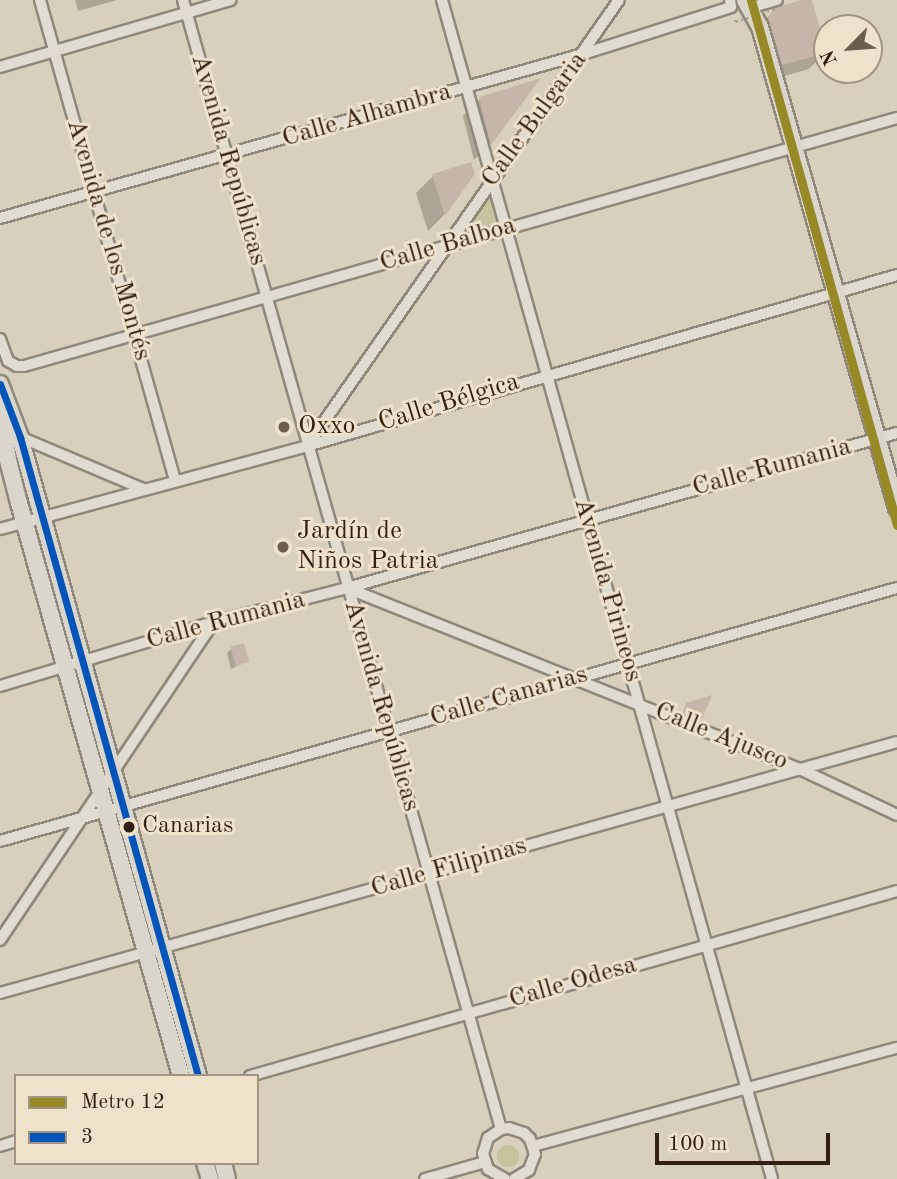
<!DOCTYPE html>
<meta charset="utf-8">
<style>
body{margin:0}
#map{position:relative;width:897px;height:1179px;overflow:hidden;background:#d8cfbc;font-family:"Old Standard TT",serif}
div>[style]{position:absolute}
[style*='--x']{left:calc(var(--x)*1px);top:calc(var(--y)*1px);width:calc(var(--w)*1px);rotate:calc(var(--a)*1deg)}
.green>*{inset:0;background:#c6c49f}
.round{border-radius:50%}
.shadow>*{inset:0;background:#0003}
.building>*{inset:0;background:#c6b6a9;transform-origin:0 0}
.roads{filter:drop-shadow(2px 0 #8f887b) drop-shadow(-2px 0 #8f887b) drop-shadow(0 2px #8f887b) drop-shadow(0 -2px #8f887b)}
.street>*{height:10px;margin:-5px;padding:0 5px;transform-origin:5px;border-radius:5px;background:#e1dcd2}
.primary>*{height:16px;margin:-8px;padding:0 8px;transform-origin:8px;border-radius:8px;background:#dbd6cb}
.path-bridge>*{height:2px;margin-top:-1px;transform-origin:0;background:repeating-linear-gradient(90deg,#a29c93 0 2px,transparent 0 5.5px)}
.bus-1>*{height:7px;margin:-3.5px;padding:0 3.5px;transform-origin:3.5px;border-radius:3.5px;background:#0554ba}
.metro-1>*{height:9px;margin:-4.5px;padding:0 4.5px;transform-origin:4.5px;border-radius:4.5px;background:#978925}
.dots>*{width:19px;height:19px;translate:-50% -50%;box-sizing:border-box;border:4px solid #eee2cb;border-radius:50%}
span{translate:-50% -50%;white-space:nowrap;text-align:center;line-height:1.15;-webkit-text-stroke:6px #eee2cb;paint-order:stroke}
.bus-label{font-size:24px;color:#331f13}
.left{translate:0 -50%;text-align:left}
.street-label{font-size:26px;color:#331f13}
.poi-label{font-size:26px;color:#331f13}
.legend{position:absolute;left:14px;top:1074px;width:245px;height:91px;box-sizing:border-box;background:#eee2cb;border:2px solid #a39481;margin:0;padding:9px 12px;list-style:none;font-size:21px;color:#331f13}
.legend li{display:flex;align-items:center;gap:14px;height:35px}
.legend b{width:35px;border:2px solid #a39481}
.north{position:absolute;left:813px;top:14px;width:70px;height:70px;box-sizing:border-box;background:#eee2cb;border:2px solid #a39481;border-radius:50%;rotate:245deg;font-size:19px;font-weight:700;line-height:28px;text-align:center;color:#331f13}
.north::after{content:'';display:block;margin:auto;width:24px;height:32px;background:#6d5d4e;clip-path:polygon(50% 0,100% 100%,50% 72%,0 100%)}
.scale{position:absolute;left:655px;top:1133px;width:175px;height:32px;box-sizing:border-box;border:4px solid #331f13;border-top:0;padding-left:9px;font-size:21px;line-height:24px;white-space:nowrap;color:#331f13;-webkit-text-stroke:5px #eee2cb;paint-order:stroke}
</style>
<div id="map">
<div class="green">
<i style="clip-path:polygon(492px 181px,504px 229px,444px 247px)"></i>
<i class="round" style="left:497px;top:1145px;width:22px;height:22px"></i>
</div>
<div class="shadow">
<i style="clip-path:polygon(75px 0,117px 0,78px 11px)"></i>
<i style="clip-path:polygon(810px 0,826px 52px,809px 69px,766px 81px,752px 36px,756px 29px,774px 11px)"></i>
<i style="clip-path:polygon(537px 82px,490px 144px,474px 160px,463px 116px,480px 99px)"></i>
<i style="clip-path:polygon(473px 174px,444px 215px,428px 231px,416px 193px,433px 176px)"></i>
<i style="clip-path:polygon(232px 648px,247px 661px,231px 669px,227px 653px)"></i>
<i style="clip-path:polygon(710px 697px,699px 720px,683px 713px,687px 704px)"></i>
</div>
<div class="building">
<i style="clip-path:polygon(801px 0,812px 0,827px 53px,782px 65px,768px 18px,773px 9px)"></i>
<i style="clip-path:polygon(541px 78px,491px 145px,479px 97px)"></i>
<i style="clip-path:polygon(471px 162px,475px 174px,445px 216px,432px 174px)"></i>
<i style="left:244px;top:643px;width:20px;height:14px;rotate:75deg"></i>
<i style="clip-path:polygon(712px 695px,702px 719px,684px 710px,686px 703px)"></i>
</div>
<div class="roads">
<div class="street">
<i style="--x:40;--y:0;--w:498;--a:74.3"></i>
<i style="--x:183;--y:0;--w:1173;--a:74.27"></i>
<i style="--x:442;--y:0;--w:1224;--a:74.36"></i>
<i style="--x:749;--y:8;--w:29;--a:-16"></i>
<i style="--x:0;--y:67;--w:240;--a:-16.2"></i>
<i style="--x:0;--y:218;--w:606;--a:-15.71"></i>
<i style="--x:583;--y:54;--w:155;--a:-17.6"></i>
<i style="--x:731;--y:7;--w:7;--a:-98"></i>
<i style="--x:0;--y:339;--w:23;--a:70"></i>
<i style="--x:8;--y:361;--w:10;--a:29"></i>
<i style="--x:17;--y:366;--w:7;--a:0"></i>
<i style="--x:24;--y:366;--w:908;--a:-15.86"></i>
<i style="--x:20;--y:437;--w:134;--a:22.9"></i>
<i style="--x:307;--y:446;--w:544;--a:-55.03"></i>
<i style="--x:0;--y:529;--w:318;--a:-15.1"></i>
<i style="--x:307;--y:446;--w:614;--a:-16.16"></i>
<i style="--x:347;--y:588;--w:490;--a:21.8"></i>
<i style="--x:802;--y:770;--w:105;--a:25.3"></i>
<i style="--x:0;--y:686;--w:223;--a:-16.7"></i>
<i style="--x:214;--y:622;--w:137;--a:-14.3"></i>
<i style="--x:347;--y:588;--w:571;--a:-15.74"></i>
<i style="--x:0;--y:841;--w:932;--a:-15.75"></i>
<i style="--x:0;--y:940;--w:383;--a:-56.1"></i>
<i style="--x:0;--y:993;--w:931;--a:-15.63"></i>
<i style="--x:250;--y:1076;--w:673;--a:-15.96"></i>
<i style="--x:0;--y:1146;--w:17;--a:-17"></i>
<i style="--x:533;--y:1146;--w:377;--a:-15.1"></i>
<i style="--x:425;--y:1179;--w:62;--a:-15.8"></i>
<i style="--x:505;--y:1179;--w:20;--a:-150"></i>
<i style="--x:488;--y:1169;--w:16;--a:-108"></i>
<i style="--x:483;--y:1154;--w:17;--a:-73"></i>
<i style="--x:488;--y:1138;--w:16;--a:-35"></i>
<i style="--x:501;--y:1129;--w:8;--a:-7"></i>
<i style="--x:509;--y:1128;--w:16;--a:18"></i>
<i style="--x:524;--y:1133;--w:8;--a:45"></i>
<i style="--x:530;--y:1139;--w:16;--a:72"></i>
<i style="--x:535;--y:1154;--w:17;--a:111"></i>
<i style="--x:529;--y:1170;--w:17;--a:149"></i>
</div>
<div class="primary">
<i style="--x:745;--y:0;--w:31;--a:61"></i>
<i style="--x:760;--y:27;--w:500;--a:74.1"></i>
<i style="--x:0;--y:384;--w:57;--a:69.3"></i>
<i style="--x:20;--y:437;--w:663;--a:74.43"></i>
<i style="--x:0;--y:407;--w:54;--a:81.4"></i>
<i style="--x:8;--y:460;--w:44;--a:75.7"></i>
<i style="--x:19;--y:503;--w:595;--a:74.21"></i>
<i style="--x:205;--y:1163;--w:17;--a:73"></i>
<i style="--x:223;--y:1163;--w:16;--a:76"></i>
</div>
</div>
<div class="path-bridge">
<i style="--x:735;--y:20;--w:2;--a:63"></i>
<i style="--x:736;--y:22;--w:44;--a:-18.4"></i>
</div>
<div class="bus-1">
<i style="--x:0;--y:384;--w:57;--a:69.3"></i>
<i style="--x:20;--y:437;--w:663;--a:74.43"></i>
</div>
<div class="metro-1">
<i style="--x:751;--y:0;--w:545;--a:74.46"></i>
</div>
<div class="dots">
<i style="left:284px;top:427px;background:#6d5d4e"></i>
<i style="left:283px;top:547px;background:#6d5d4e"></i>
<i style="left:129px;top:827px;background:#331f13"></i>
</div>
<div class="bus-label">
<span class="left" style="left:142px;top:827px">Canarias</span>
</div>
<div class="street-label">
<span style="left:367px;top:116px;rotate:-16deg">Calle Alhambra</span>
<span style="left:535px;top:120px;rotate:-54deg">Calle Bulgaria</span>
<span style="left:228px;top:160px;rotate:74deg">Avenida Repúblicas</span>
<span style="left:108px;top:240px;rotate:74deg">Avenida de los Montés</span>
<span style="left:448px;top:245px;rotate:-16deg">Calle Balboa</span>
<span style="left:449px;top:403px;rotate:-17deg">Calle Bélgica</span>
<span style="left:772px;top:468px;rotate:-15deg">Calle Rumania</span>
<span style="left:607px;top:590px;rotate:74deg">Avenida Pirineos</span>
<span style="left:226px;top:621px;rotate:-15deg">Calle Rumania</span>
<span style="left:509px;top:697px;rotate:-16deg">Calle Canarias</span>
<span style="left:381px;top:706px;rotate:74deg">Avenida Repúblicas</span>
<span style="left:721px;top:737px;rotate:22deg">Calle Ajusco</span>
<span style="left:449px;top:868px;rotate:-16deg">Calle Filipinas</span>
<span style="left:573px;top:983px;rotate:-16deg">Calle Odesa</span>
</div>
<div class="poi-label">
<span class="left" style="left:298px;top:427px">Oxxo</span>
<span class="left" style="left:297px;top:547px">Jardín de<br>Niños Patria</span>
</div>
<ul class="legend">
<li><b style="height:9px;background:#978925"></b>Metro 12</li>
<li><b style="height:9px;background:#0554ba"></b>3</li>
</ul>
<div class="north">N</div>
<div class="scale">100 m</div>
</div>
